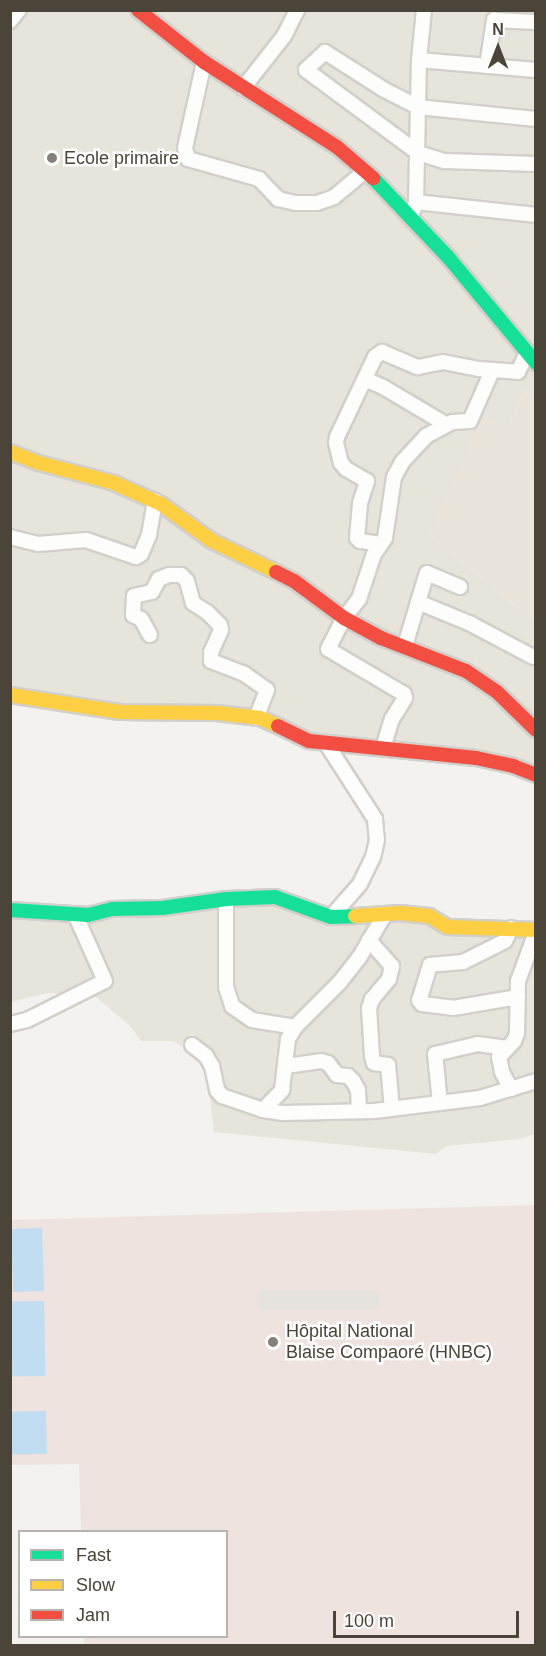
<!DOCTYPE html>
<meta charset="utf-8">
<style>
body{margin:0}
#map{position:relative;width:546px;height:1656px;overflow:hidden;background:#f4f2ee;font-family:Arial,sans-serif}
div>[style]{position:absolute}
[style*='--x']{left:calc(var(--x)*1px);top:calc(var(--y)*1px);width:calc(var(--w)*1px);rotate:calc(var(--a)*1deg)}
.residential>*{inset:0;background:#e7e4dc}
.education>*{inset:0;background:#eae5da}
.medical>*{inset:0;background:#eee3df}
.parking>*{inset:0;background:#e6e3df;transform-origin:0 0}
.water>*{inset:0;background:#c0ddf1;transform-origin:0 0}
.roads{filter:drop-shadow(2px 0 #d2d0cb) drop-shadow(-2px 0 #d2d0cb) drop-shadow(0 2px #d2d0cb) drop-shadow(0 -2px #d2d0cb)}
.street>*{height:14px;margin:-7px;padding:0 7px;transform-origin:7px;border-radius:7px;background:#fdfdfc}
.fast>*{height:14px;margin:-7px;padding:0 7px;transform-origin:7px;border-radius:7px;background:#16e098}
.slow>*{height:14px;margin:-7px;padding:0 7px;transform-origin:7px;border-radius:7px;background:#ffcf43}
.jam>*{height:14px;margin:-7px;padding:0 7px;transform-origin:7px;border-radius:7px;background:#f24e42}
.dots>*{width:16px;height:16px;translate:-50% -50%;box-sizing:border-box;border:3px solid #fff;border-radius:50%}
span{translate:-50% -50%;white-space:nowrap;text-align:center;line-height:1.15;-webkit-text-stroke:5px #fff;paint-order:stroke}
.poi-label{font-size:18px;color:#4b4439}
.left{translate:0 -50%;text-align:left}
.frame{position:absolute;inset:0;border:12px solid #4b4439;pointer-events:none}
.legend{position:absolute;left:18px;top:1530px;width:210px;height:108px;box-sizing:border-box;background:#fff;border:2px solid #b7b4b0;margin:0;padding:8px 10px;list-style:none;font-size:18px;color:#4b4439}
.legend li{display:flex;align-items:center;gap:12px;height:30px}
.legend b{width:30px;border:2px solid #b7b4b0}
.north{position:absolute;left:468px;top:18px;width:60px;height:60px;-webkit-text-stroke:4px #fff;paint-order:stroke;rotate:0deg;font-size:16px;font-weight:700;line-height:24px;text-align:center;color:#4b4439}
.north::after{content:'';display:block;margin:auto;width:21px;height:27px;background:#4b4439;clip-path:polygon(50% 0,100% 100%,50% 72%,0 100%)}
.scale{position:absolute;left:333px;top:1611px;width:186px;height:27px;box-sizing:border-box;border:3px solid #4b4439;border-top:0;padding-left:8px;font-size:18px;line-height:21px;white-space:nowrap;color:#4b4439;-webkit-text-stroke:4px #fff;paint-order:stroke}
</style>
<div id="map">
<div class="residential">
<i style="clip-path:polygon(10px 11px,535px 11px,535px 399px,524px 390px,509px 426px,429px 535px,535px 622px,535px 776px,332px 746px,259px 717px,171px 716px,11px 687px)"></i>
<i style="clip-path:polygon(289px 900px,331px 917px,402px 918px,535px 937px,535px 1134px,520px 1139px,446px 1146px,436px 1154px,214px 1132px,207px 1071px,201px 1058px,173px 1041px,141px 1041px,130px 1026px,96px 997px,86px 994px,47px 993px,11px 1002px,11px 913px)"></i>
</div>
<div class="education">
<i style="clip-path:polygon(524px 390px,535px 399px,535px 622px,429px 535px,481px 419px,509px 426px)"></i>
</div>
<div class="medical">
<i style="clip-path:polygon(535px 1205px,535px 1645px,84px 1645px,84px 1637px,226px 1636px,226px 1532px,81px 1531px,79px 1464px,11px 1465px,10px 1220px)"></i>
</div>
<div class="parking">
<i style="left:379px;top:1290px;width:20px;height:122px;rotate:90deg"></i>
</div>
<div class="water">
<i style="left:42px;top:1228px;width:63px;height:31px;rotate:88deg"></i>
<i style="left:44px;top:1301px;width:75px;height:33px;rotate:89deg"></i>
<i style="left:46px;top:1411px;width:43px;height:35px;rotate:89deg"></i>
</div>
<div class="roads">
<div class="street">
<i style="--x:10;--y:21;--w:14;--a:-51"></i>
<i style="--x:419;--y:60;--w:117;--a:4.9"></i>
<i style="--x:204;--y:62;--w:88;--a:102.5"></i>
<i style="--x:185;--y:148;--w:11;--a:75"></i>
<i style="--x:188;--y:159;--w:74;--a:15.7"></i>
<i style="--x:259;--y:179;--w:28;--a:46"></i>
<i style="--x:278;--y:199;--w:18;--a:13"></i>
<i style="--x:296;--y:203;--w:21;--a:0"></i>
<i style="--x:317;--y:203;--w:18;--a:-19"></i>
<i style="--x:334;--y:197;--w:40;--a:-40"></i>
<i style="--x:487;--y:66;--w:47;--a:-81.3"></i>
<i style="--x:494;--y:20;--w:42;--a:2.7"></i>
<i style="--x:243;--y:88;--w:66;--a:-51.7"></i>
<i style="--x:284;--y:36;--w:29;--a:-63"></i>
<i style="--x:536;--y:119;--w:119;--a:-174.2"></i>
<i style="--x:418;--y:107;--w:39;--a:-153"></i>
<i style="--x:383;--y:89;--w:69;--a:-147.5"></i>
<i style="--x:325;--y:52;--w:26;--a:137"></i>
<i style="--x:306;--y:70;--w:139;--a:36.5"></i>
<i style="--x:418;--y:153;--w:28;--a:17"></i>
<i style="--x:445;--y:161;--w:91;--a:1.9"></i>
<i style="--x:416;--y:202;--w:121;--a:6.2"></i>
<i style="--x:411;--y:216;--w:15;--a:-70"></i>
<i style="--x:416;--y:202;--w:142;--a:-88.8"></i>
<i style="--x:419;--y:60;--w:50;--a:-84.3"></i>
<i style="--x:365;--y:379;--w:20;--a:24"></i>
<i style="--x:383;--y:387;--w:74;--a:30.7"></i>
<i style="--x:10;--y:537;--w:29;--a:14"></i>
<i style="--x:38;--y:544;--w:48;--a:-4.8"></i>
<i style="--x:86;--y:540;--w:53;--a:18.8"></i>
<i style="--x:136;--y:557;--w:6;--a:-31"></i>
<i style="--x:141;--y:554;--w:21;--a:-67"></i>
<i style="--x:149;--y:535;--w:35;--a:-80"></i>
<i style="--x:380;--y:544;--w:20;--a:-171"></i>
<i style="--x:360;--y:541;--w:4;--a:-135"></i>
<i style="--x:357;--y:538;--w:35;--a:-85"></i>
<i style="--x:360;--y:503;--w:23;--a:-72"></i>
<i style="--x:367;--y:481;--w:24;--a:-150"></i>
<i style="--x:346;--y:469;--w:8;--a:-130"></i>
<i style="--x:341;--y:463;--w:21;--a:-104"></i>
<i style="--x:336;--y:443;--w:6;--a:-81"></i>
<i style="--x:337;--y:437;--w:89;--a:-64.6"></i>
<i style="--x:375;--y:357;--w:9;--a:-36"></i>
<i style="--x:382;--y:352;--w:39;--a:23"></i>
<i style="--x:418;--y:367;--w:25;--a:-11"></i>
<i style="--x:443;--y:362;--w:37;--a:11"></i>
<i style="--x:479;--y:369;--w:39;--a:4"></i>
<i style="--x:518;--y:372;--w:21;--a:-65"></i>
<i style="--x:418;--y:602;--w:30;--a:-73"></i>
<i style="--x:427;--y:573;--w:36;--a:23"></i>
<i style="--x:150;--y:635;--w:18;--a:-119"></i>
<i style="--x:141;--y:619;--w:9;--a:-153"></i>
<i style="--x:133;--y:615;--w:19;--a:-87"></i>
<i style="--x:134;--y:596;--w:18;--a:-13"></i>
<i style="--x:152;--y:592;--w:15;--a:-62"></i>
<i style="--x:159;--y:579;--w:11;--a:-22"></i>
<i style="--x:169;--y:575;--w:12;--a:0"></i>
<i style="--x:181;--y:575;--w:8;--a:45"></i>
<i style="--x:187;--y:581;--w:23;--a:75"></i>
<i style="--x:193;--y:603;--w:17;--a:33"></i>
<i style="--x:207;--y:612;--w:18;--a:45"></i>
<i style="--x:220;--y:625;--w:5;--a:79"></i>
<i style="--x:221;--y:630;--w:24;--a:114"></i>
<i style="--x:211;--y:652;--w:9;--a:90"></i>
<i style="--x:211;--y:661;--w:34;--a:21"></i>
<i style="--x:243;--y:673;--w:29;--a:35"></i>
<i style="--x:267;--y:690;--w:30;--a:111"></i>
<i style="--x:405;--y:646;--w:46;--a:-73.5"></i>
<i style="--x:418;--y:602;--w:57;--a:22.5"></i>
<i style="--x:471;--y:624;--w:70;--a:28"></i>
<i style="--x:326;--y:743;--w:90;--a:57.2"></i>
<i style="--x:375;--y:819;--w:21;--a:85"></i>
<i style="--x:377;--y:840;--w:17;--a:103"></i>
<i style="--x:373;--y:857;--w:30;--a:116"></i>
<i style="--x:360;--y:884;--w:44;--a:131.3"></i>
<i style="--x:383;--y:748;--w:30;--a:-73"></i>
<i style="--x:392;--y:719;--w:25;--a:-58"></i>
<i style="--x:405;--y:698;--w:4;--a:-104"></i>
<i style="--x:404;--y:694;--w:88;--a:-149.4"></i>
<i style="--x:328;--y:649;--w:35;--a:-63"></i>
<i style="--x:344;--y:618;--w:24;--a:-52"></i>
<i style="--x:359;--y:599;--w:47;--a:-71.6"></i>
<i style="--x:374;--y:554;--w:19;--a:-55"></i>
<i style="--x:385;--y:538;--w:62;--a:-81.6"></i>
<i style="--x:394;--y:477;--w:18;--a:-61"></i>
<i style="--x:403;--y:461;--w:34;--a:-47"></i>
<i style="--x:426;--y:436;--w:30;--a:-28"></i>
<i style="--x:452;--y:422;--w:18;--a:-3"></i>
<i style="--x:470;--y:421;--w:55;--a:-66.3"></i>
<i style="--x:226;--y:899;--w:88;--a:90"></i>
<i style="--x:226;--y:987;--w:20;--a:72"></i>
<i style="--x:232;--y:1006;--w:24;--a:35"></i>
<i style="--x:252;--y:1020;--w:44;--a:9.2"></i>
<i style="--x:511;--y:928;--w:14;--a:115"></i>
<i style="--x:505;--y:941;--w:47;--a:153.4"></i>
<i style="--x:463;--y:962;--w:33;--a:175"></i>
<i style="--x:430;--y:965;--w:37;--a:107"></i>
<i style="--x:419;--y:1000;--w:5;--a:53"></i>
<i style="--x:422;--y:1004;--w:31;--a:7"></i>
<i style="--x:453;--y:1008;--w:66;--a:-9.6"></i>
<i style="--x:369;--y:940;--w:35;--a:49"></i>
<i style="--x:392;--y:966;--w:13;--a:103"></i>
<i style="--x:389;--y:979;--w:26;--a:130"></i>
<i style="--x:372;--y:999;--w:9;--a:108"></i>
<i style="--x:369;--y:1008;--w:48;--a:86.4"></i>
<i style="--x:372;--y:1056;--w:7;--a:74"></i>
<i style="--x:374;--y:1063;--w:14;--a:8"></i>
<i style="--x:388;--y:1065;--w:44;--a:84.8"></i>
<i style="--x:10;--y:1024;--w:17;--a:-13"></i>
<i style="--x:27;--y:1020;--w:87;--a:-26.6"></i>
<i style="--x:105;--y:981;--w:73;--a:-114.1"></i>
<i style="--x:192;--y:1045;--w:18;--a:38"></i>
<i style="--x:206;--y:1056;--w:12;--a:59"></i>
<i style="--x:212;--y:1066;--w:25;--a:78"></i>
<i style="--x:217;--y:1090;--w:8;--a:50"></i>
<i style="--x:222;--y:1096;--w:43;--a:18.9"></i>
<i style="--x:263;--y:1110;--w:20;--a:9"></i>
<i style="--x:283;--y:1113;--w:91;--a:-1.3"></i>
<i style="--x:374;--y:1111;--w:107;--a:-7"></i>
<i style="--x:480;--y:1098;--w:59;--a:-16.9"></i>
<i style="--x:286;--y:1066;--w:35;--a:-8"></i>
<i style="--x:321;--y:1061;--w:7;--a:16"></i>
<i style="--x:328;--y:1063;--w:15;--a:53"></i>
<i style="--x:337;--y:1075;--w:11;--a:5"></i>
<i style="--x:348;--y:1076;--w:7;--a:45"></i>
<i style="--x:353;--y:1081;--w:10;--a:61"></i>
<i style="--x:358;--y:1090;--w:21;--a:87"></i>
<i style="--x:511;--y:1089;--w:19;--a:-118"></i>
<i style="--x:502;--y:1072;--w:15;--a:-101"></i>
<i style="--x:499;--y:1057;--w:22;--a:-47"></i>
<i style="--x:514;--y:1041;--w:9;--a:-69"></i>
<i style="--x:517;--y:1033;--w:52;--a:-88.9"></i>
<i style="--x:518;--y:981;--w:52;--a:-69.8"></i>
<i style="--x:440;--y:1103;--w:49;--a:-95.8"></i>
<i style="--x:435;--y:1054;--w:44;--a:-13.1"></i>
<i style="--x:478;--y:1044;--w:29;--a:8"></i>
<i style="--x:263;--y:1110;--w:28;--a:-46"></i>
<i style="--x:282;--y:1090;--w:51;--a:-83.3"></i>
<i style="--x:288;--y:1039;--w:14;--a:-60"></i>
<i style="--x:295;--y:1027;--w:64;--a:-45"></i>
<i style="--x:340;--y:982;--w:31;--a:-52"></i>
<i style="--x:359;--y:958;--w:51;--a:-59.4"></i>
</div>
<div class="fast">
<i style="--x:373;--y:178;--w:109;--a:46.5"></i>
<i style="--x:448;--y:257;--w:138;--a:50.3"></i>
<i style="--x:10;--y:910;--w:78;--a:3.7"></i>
<i style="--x:88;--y:915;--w:25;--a:-14"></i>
<i style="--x:112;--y:909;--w:50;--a:-1.1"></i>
<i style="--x:162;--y:908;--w:65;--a:-8"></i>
<i style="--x:226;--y:899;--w:49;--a:-2.3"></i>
<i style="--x:275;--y:897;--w:59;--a:19.7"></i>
<i style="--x:331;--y:917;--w:24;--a:-2"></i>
</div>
<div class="slow">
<i style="--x:10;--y:452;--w:31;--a:21"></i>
<i style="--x:39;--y:463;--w:78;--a:14.9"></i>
<i style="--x:114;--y:483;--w:51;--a:24.1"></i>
<i style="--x:161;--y:504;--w:63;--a:36"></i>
<i style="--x:212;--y:541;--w:71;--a:25.8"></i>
<i style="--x:10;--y:695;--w:111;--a:8.8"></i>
<i style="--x:120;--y:712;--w:97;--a:0.6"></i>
<i style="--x:217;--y:713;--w:43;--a:6.6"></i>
<i style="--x:260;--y:718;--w:20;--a:24"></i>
<i style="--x:355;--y:916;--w:45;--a:-3.8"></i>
<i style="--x:400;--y:913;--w:29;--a:6"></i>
<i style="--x:429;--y:916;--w:21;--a:31"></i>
<i style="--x:447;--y:927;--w:89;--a:1.9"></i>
</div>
<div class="jam">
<i style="--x:138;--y:10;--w:84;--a:38.2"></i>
<i style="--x:204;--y:62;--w:158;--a:32.6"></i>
<i style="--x:337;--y:147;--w:48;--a:40.7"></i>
<i style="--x:276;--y:572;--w:20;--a:27"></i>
<i style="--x:294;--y:581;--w:62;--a:36.5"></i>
<i style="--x:344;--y:618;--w:42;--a:28.4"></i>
<i style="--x:381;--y:638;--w:91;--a:21.2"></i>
<i style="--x:466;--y:671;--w:37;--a:34"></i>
<i style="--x:497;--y:692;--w:54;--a:44.3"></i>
<i style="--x:278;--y:726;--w:34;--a:26"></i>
<i style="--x:309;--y:741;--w:168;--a:5.8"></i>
<i style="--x:476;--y:758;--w:38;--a:12"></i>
<i style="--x:513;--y:766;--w:25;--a:21"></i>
</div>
</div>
<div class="dots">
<i style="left:52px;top:158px;background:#868178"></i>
<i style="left:273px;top:1342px;background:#868178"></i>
</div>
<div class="poi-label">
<span class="left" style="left:64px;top:158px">Ecole primaire</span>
<span class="left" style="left:286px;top:1342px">Hôpital National<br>Blaise Compaoré (HNBC)</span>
</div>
<div class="frame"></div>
<ul class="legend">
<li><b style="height:8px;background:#16e098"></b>Fast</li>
<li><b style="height:8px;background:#ffcf43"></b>Slow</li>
<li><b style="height:8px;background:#f24e42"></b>Jam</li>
</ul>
<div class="north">N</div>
<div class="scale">100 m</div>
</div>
